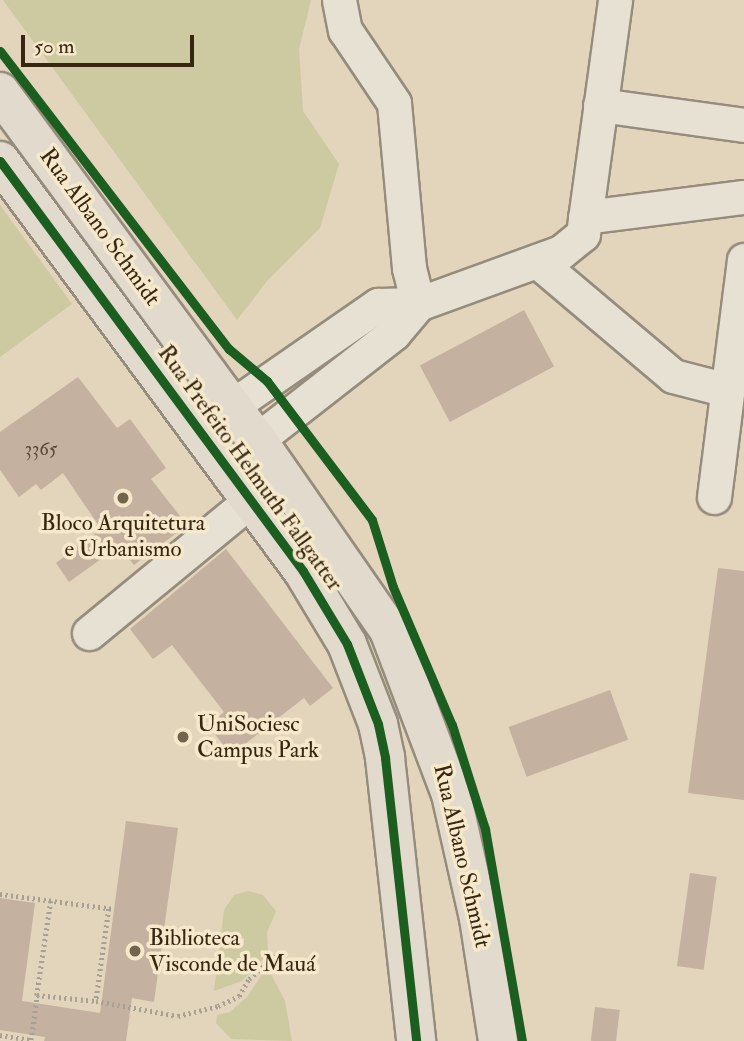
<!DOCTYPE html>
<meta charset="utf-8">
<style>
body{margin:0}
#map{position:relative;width:744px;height:1041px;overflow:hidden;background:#e2d5bc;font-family:"IM FELL Double Pica",serif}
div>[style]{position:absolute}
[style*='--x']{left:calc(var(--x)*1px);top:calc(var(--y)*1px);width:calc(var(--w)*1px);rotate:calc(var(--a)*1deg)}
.green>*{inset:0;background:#cdc9a0}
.building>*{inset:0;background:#c5b19f;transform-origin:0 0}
.path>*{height:4.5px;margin-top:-2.25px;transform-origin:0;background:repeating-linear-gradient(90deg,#a6a095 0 2px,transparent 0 5.5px)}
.roads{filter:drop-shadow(2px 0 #968c7c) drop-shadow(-2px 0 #968c7c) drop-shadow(0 2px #968c7c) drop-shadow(0 -2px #968c7c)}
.minor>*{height:33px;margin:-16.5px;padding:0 16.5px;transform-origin:16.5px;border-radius:16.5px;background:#e7e1d4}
.major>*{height:38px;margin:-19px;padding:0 19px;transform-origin:19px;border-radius:19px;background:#e2dbcd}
.cycleway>*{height:9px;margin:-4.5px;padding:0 4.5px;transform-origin:4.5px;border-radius:4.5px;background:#1b5e20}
.dots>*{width:19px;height:19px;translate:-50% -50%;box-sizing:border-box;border:4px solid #f6e8ca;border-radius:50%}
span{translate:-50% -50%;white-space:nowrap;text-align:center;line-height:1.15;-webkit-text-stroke:7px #f6e8ca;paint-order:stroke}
.number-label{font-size:19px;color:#5a4a35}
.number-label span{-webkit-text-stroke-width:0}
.street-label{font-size:23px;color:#372712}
.poi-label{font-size:23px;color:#372712}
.left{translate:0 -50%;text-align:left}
.scale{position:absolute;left:21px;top:35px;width:173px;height:32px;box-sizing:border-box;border:4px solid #372712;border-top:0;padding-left:9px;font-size:21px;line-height:24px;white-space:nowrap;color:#372712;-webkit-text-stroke:5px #f6e8ca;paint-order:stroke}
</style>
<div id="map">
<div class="green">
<i style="clip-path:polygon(3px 0,311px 0,299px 49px,303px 111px,339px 164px,320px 228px,268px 280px,237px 320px)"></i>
<i style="clip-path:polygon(0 205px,72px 304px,0 357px)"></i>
<i style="clip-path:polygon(248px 891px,263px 895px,276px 911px,267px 932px,268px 954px,242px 981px,214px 991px,224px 910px,234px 895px)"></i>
<i style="clip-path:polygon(267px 967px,285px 1001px,292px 1041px,231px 1039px,216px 1023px,217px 1015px,230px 1012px,247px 997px)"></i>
</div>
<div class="building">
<i style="left:524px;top:310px;width:64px;height:118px;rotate:62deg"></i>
<i style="clip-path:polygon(78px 377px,117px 428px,130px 419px,166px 468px,151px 479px,187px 525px,134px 565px,119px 546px,69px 582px,56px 563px,101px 529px,63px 473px,41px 490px,36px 484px,19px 497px,0 470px,0 432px)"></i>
<i style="clip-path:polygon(226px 549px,333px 688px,310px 706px,304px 698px,231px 755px,208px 725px,224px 712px,172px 645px,153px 659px,130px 629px)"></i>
<i style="clip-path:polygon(718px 568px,744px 571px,744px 800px,688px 793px)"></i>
<i style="left:610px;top:690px;width:53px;height:108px;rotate:70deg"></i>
<i style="clip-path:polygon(126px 821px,178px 828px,154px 1002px,132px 998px,126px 1041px,44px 1041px,45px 1037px,0 1030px,0 898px,35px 903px,22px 1001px,100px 1013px)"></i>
<i style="left:690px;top:873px;width:27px;height:94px;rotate:8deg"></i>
<i style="left:595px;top:1007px;width:25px;height:34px;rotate:7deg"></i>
</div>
<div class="path">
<i style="--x:0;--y:894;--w:115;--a:7.5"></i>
<i style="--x:51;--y:901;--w:95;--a:98.5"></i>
<i style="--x:37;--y:995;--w:59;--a:5.8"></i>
<i style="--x:109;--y:909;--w:93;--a:98"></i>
<i style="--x:96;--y:1001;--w:83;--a:10.4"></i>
<i style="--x:178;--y:1016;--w:41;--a:-14"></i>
<i style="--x:218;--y:1006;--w:23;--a:-25"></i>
<i style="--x:239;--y:996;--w:20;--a:-60"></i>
<i style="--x:249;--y:979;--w:39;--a:-42"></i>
<i style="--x:0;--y:1035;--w:31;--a:9"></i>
<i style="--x:31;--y:1040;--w:45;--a:-82.4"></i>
</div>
<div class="roads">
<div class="minor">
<i style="--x:339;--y:0;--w:31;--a:79"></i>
<i style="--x:345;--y:30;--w:88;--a:56.1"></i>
<i style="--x:394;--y:103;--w:166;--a:84.8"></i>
<i style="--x:409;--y:268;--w:37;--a:76"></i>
<i style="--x:600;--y:105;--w:145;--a:7.9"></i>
<i style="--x:585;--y:217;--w:160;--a:-7.2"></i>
<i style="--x:537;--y:261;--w:178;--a:40.2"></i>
<i style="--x:673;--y:376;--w:56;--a:14.5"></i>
<i style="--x:232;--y:406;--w:178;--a:-34.7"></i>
<i style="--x:378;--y:305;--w:40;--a:-1.4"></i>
<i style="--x:418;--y:304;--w:152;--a:-20"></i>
<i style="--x:561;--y:252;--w:28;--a:-39"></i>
<i style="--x:583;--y:234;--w:236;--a:-82.2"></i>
<i style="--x:257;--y:440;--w:174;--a:-38"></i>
<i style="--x:394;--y:333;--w:38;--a:-50"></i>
<i style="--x:714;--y:497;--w:239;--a:-82.8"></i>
<i style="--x:89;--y:633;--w:210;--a:-39.4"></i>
</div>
<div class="major">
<i style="--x:0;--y:92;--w:433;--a:53.6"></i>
<i style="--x:257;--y:440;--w:231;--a:55.2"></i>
<i style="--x:389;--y:630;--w:175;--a:69.3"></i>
<i style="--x:451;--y:794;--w:127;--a:77.3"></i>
<i style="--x:479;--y:918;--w:124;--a:81.2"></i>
<i style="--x:0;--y:161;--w:510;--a:53.53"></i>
<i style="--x:303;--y:571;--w:85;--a:58.9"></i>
<i style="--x:347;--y:644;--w:86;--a:68.8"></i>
<i style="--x:378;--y:724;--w:35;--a:78"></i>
<i style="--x:385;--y:758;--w:285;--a:83.7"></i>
</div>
</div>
<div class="cycleway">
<i style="--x:0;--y:51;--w:376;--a:52.5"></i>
<i style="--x:229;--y:349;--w:50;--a:40.1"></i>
<i style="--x:267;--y:381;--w:174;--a:52.9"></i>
<i style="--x:372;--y:520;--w:70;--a:72.6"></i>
<i style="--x:393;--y:587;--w:150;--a:66.9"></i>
<i style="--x:452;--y:725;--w:109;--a:72.4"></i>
<i style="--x:485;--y:829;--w:215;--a:80.1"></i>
<i style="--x:0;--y:161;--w:510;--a:53.53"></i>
<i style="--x:303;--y:571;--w:85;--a:58.9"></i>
<i style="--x:347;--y:644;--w:86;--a:68.8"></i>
<i style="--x:378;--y:724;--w:35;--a:78"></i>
<i style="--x:385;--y:758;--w:285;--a:83.7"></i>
</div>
<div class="dots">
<i style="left:123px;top:498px;background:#73644e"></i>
<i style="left:183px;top:737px;background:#73644e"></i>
<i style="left:135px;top:951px;background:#73644e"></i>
</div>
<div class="number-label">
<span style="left:41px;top:450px">3365</span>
</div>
<div class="street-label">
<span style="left:100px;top:227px;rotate:54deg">Rua Albano Schmidt</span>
<span style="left:250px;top:468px;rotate:54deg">Rua Prefeito Helmuth Fallgatter</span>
<span style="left:462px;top:856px;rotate:77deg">Rua Albano Schmidt</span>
</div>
<div class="poi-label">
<span style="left:123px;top:536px">Bloco Arquitetura<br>e Urbanismo</span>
<span class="left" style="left:197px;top:737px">UniSociesc<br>Campus Park</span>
<span class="left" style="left:149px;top:951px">Biblioteca<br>Visconde de Mauá</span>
</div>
<div class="scale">50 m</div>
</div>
